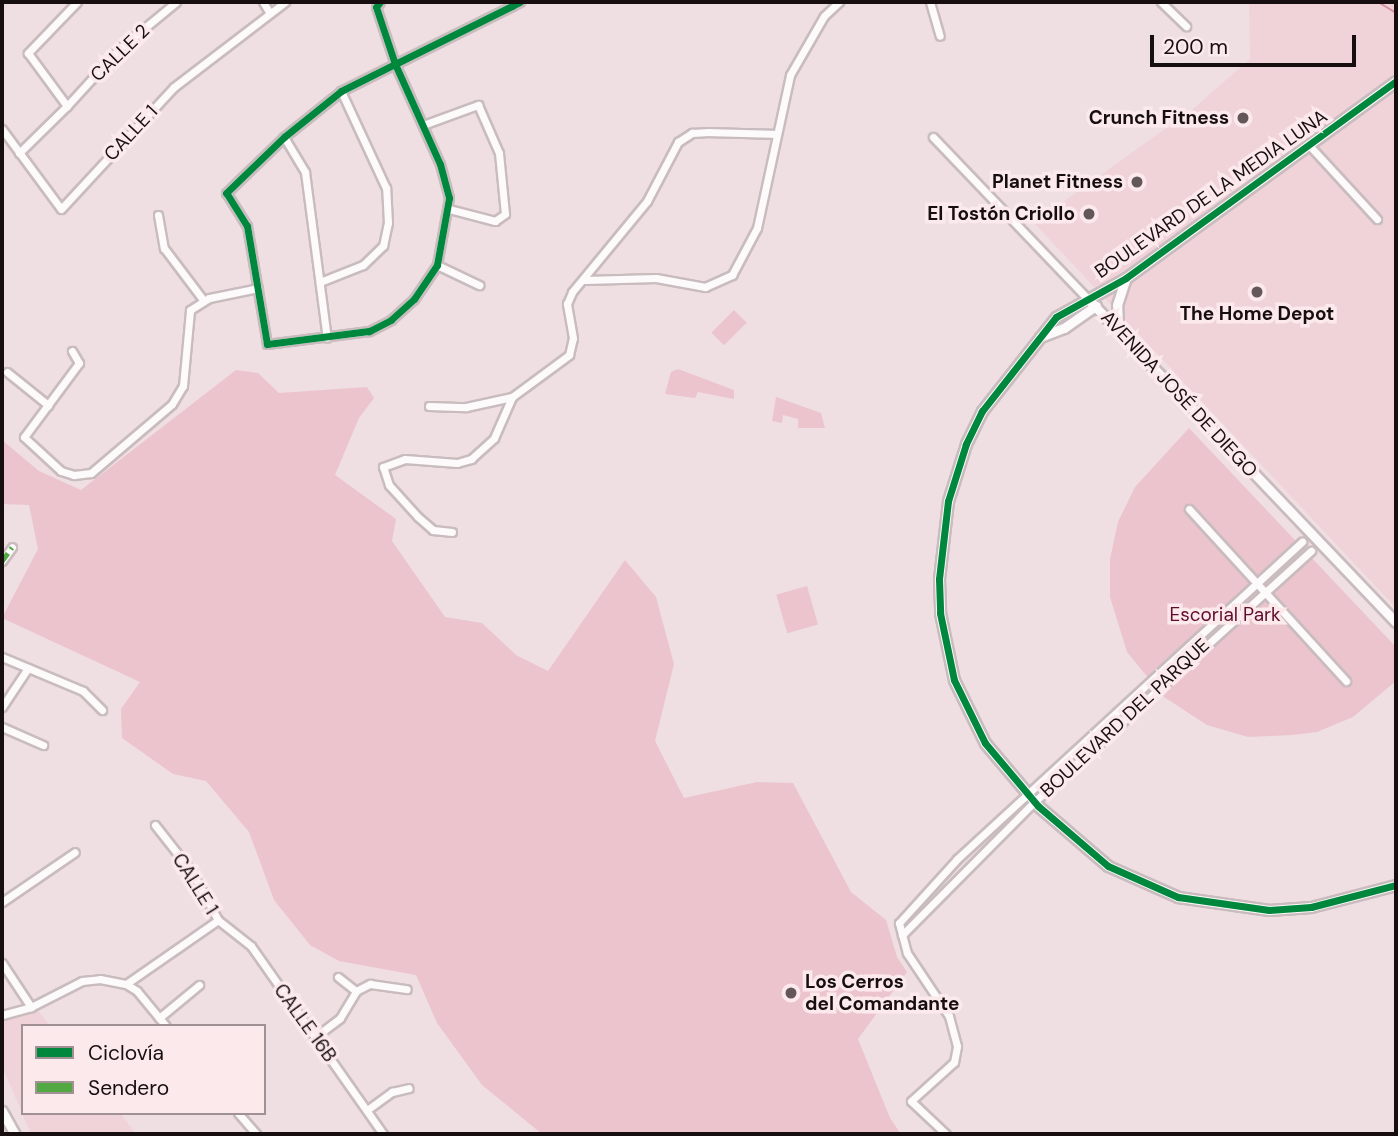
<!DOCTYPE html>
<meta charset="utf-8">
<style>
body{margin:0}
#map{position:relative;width:1398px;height:1136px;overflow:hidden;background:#efdfe2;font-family:"DM Sans",sans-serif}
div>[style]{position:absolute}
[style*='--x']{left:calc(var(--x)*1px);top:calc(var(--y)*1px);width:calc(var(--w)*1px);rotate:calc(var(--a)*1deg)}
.built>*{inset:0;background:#f0d3d9}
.green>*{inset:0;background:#ecc4cd;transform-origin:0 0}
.stream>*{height:2px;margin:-1px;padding:0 1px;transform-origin:1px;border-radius:1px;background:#d691a2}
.roads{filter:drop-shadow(2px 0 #c9bcbe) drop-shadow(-2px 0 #c9bcbe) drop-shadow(0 2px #c9bcbe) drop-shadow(0 -2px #c9bcbe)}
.minor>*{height:7px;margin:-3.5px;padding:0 3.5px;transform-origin:3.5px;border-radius:3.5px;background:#fdfafb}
.tertiary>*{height:9px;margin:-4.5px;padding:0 4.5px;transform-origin:4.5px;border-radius:4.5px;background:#fdfafb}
.quiet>*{height:5px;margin-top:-2.5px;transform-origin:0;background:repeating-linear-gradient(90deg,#52a842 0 10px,transparent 0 15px)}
.cycleway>*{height:7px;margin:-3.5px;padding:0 3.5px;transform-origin:3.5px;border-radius:3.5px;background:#00873e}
.dots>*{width:19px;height:19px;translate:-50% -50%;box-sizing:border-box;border:4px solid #fbe9ec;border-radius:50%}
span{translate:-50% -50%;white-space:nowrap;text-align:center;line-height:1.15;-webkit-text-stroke:7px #fbe9ec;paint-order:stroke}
.street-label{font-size:19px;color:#170e10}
.poi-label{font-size:19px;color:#170e10;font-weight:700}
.right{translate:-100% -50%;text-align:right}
.left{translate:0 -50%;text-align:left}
.park-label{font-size:19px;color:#610c2c}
.frame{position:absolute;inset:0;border:4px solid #170e10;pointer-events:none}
.legend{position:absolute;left:21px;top:1024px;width:245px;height:91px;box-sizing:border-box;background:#fbe9ec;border:2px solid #a09194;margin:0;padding:9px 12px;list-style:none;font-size:21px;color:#170e10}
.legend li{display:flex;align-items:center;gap:14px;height:35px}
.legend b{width:35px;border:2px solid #a09194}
.scale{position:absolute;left:1150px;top:35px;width:206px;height:32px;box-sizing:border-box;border:4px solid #170e10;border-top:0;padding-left:9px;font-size:21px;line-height:24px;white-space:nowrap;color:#170e10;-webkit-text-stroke:5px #fbe9ec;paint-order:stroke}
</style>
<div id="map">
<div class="built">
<i style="clip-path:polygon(1249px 2px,1396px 2px,1396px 608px,1034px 223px,1194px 108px,1250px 59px)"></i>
<i style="clip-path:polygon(37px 1009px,50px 1026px,23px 1026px,23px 1113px,120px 1113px,136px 1134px,31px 1134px,2px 1066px,2px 1019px)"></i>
</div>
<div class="green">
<i style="left:734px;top:310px;width:18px;height:32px;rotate:45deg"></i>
<i style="clip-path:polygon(678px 369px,734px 390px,734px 399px,698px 392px,695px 398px,665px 394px,671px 372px)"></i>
<i style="clip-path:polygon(236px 370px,258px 373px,279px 393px,367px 387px,374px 398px,359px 418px,335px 475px,396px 519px,392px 541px,445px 617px,482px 623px,516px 655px,548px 671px,625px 560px,656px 597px,674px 664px,655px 741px,684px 798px,757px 782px,793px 783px,851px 892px,886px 920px,897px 957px,907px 972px,858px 1039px,890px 1118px,901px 1134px,542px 1134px,482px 1085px,437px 1023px,416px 975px,339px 961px,310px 945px,274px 900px,249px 832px,206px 781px,173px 774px,122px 738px,121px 709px,140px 682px,2px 618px,38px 549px,29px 505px,2px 504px,2px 440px,39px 471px,81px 490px)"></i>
<i style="clip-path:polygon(776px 397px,821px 413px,825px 428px,798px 428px,798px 419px,783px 415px,782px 423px,772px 421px)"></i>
<i style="clip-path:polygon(1189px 428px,1396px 647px,1396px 681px,1353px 717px,1317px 732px,1292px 735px,1248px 737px,1207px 725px,1164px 697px,1127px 652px,1110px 597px,1110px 559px,1118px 522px,1135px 487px)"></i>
<i style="left:807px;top:586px;width:40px;height:32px;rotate:74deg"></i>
</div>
<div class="stream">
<i style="--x:1378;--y:2;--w:21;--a:31"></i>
</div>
<div class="roads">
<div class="minor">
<i style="--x:77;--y:2;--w:71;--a:133.9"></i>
<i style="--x:28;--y:53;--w:66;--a:53.7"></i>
<i style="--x:67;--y:106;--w:77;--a:-47.6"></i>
<i style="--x:119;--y:49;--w:74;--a:-39.5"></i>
<i style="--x:263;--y:2;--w:13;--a:58"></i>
<i style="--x:380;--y:2;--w:6;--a:129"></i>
<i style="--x:376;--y:7;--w:60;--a:71.6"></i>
<i style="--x:395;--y:64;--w:110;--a:65.8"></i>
<i style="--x:440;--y:164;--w:35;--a:75"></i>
<i style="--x:449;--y:198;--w:68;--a:100.2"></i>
<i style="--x:437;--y:265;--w:41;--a:124.1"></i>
<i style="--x:414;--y:299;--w:31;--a:138"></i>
<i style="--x:391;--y:320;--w:25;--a:153"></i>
<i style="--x:369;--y:331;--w:103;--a:172.7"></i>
<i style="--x:267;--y:344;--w:120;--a:-99.6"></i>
<i style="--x:247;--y:226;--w:39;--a:-122"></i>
<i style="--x:226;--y:193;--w:81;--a:-44"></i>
<i style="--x:284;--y:137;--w:73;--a:-38.9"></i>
<i style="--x:341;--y:91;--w:60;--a:-26.6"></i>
<i style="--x:395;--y:64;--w:131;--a:-26.4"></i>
<i style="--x:512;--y:6;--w:9;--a:-27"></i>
<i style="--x:930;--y:2;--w:35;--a:74"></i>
<i style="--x:1161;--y:2;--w:35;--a:44"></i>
<i style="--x:423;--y:125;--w:59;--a:-20"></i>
<i style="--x:478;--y:105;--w:52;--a:66.4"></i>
<i style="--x:499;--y:153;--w:61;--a:84.4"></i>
<i style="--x:505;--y:214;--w:12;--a:145"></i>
<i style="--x:495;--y:221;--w:48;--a:-165.4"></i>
<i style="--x:2;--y:129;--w:99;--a:53.6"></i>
<i style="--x:61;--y:209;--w:166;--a:-47.2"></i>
<i style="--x:174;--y:87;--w:140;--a:-37.4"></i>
<i style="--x:284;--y:137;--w:41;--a:59"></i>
<i style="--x:305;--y:172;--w:167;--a:82.5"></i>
<i style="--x:933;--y:137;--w:224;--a:46.3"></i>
<i style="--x:1308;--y:144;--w:102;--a:47.4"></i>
<i style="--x:19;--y:153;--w:67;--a:-44.4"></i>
<i style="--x:158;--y:215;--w:34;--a:80"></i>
<i style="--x:164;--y:248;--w:66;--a:53"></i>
<i style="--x:437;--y:265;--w:47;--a:25.5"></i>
<i style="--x:585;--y:280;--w:71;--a:-1.6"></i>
<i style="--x:656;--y:278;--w:50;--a:10.4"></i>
<i style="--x:705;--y:287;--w:30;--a:-24"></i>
<i style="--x:732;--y:275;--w:53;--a:-62"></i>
<i style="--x:757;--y:228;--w:157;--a:-77.8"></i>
<i style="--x:790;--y:75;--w:68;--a:-60"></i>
<i style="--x:824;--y:16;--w:21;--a:-43"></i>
<i style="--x:320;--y:282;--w:46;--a:-21.6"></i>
<i style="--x:363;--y:265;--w:28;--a:-44"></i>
<i style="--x:383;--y:246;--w:24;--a:-78"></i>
<i style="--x:388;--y:223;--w:35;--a:-93"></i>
<i style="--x:386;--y:188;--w:107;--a:-114.9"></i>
<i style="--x:72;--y:351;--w:14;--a:60"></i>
<i style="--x:79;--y:363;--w:92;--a:126.6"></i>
<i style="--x:24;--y:437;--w:50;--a:42.6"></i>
<i style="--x:61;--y:471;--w:14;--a:17"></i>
<i style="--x:74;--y:475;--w:17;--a:-7"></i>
<i style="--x:91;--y:473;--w:106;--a:-40.4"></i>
<i style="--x:172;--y:404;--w:21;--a:-59"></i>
<i style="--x:183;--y:386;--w:76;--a:-84.7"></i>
<i style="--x:190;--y:310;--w:22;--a:-32"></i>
<i style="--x:209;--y:298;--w:50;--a:-11.5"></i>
<i style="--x:7;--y:372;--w:53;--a:38.8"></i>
<i style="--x:429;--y:406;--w:37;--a:2"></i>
<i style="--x:466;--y:407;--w:47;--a:-12.3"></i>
<i style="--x:1189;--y:509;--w:233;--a:47.6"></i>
<i style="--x:452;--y:532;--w:19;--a:-174"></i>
<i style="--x:433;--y:530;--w:20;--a:-139"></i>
<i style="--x:418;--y:517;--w:43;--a:-132.2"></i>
<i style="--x:389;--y:485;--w:19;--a:-108"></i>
<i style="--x:383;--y:467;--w:23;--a:-20"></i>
<i style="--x:405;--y:459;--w:52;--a:4.4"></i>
<i style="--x:457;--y:463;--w:15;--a:-16"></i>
<i style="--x:471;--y:459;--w:31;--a:-42"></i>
<i style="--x:494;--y:438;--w:45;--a:-66.3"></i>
<i style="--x:512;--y:397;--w:71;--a:-36.4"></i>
<i style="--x:569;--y:355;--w:17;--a:-77"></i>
<i style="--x:573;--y:338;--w:35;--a:-100"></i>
<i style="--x:567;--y:304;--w:13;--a:-67"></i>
<i style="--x:572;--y:292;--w:118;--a:-50.5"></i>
<i style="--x:647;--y:201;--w:67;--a:-62.3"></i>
<i style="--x:678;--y:142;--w:17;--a:-33"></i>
<i style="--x:692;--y:133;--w:17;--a:-3"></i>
<i style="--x:709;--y:132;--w:67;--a:1.7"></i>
<i style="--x:2;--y:561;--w:17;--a:-54"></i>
<i style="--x:2;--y:657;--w:88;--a:22.8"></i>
<i style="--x:83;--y:691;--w:27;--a:45"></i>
<i style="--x:2;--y:707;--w:47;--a:-56.3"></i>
<i style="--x:2;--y:727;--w:45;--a:23.7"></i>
<i style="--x:155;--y:825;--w:60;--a:51.8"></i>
<i style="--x:192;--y:872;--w:55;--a:61.6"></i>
<i style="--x:218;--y:920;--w:42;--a:38.2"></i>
<i style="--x:251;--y:946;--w:230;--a:54.9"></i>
<i style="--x:2;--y:902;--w:88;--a:-34.4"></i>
<i style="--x:902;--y:935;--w:187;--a:-45.2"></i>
<i style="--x:1034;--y:802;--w:374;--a:-42.2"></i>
<i style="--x:2;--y:963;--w:53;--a:56.6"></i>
<i style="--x:338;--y:977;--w:23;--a:38"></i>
<i style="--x:126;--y:984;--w:112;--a:-34.8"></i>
<i style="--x:2;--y:1015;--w:30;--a:-15"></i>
<i style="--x:31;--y:1007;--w:57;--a:-27"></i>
<i style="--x:82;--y:981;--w:18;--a:-6"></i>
<i style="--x:100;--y:979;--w:26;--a:11"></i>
<i style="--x:126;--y:984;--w:13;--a:32"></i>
<i style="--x:137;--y:991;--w:45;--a:50.4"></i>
<i style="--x:159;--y:1018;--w:52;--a:-39.5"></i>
<i style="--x:315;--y:1037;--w:31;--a:-37"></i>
<i style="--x:340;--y:1018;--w:31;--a:-59"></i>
<i style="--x:356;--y:991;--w:16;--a:-27"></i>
<i style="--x:370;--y:984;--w:37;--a:8"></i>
<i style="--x:367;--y:1110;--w:31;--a:-36"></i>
<i style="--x:392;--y:1092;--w:17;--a:-13"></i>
<i style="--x:238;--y:1113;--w:28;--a:49"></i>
<i style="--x:946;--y:1134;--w:48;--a:-136.7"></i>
<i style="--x:911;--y:1101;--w:58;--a:-42.2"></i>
<i style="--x:954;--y:1062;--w:16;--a:-79"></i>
<i style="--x:957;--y:1046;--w:31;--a:-105"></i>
<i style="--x:949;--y:1016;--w:76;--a:-123.7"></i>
<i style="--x:907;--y:953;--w:31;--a:-105"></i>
<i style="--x:899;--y:923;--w:86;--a:-47.8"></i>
<i style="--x:957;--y:859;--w:469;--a:-42.6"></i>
</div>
<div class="tertiary">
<i style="--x:1396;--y:81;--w:334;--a:143.9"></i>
<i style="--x:1126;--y:278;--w:80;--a:150.9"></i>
<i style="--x:1056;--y:317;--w:120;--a:128.2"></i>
<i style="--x:982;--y:411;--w:37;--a:116"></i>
<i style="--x:966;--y:444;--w:60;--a:107.5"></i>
<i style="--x:948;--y:501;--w:79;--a:96.6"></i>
<i style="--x:939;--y:579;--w:34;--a:88"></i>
<i style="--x:940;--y:613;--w:68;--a:78.2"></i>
<i style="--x:954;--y:680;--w:70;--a:63.8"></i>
<i style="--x:985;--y:743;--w:82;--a:49.9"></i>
<i style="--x:1038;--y:806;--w:92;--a:40.6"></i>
<i style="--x:1108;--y:866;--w:77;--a:23.9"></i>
<i style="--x:1178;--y:897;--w:92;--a:8.1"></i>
<i style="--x:1269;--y:910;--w:42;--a:-4.1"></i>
<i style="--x:1311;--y:907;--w:88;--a:-14.5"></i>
<i style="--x:1088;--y:299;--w:446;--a:46.4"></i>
<i style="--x:1118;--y:328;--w:23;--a:-92"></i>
<i style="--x:1117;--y:305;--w:28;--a:-72"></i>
<i style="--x:1040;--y:337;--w:26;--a:-21"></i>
<i style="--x:1064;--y:328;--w:39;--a:-35"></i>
<i style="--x:2;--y:1111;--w:26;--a:61"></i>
</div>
</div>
<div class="quiet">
<i style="--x:2;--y:561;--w:17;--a:-54"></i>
</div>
<div class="cycleway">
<i style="--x:380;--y:2;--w:6;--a:129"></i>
<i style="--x:376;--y:7;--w:60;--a:71.6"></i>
<i style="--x:395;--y:64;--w:110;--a:65.8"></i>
<i style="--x:440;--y:164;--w:35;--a:75"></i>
<i style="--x:449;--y:198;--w:68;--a:100.2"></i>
<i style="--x:437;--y:265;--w:41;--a:124.1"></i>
<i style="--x:414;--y:299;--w:31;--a:138"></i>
<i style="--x:391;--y:320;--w:25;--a:153"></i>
<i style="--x:369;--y:331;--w:103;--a:172.7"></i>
<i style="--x:267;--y:344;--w:120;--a:-99.6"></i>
<i style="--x:247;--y:226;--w:39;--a:-122"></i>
<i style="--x:226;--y:193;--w:81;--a:-44"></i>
<i style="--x:284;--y:137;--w:73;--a:-38.9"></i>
<i style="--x:341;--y:91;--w:60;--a:-26.6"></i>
<i style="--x:395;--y:64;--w:131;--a:-26.4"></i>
<i style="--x:512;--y:6;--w:9;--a:-27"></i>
<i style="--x:1396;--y:81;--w:334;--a:143.9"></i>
<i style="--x:1126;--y:278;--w:80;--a:150.9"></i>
<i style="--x:1056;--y:317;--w:120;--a:128.2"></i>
<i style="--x:982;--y:411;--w:37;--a:116"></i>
<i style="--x:966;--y:444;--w:60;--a:107.5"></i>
<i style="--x:948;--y:501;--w:79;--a:96.6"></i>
<i style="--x:939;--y:579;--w:34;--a:88"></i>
<i style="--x:940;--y:613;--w:68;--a:78.2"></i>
<i style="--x:954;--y:680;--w:70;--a:63.8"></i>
<i style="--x:985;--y:743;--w:82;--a:49.9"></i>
<i style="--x:1038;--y:806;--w:92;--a:40.6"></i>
<i style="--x:1108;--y:866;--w:77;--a:23.9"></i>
<i style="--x:1178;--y:897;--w:92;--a:8.1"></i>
<i style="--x:1269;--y:910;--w:42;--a:-4.1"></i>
<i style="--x:1311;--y:907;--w:88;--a:-14.5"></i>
</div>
<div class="dots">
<i style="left:1243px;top:118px;background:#63575a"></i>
<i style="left:1137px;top:182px;background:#63575a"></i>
<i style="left:1089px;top:214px;background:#63575a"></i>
<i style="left:1257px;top:292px;background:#63575a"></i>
<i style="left:791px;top:993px;background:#63575a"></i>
</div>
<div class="street-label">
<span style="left:120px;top:53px;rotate:-44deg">CALLE 2</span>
<span style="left:131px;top:133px;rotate:-47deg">CALLE 1</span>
<span style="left:1211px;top:194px;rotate:-35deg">BOULEVARD DE LA MEDIA LUNA</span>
<span style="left:1179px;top:394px;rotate:47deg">AVENIDA JOSÉ DE DIEGO</span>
<span style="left:1125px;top:718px;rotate:-43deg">BOULEVARD DEL PARQUE</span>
<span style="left:195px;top:884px;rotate:58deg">CALLE 1</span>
<span style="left:305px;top:1023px;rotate:54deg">CALLE 16B</span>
</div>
<div class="poi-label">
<span class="right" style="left:1229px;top:118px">Crunch Fitness</span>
<span class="right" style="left:1123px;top:182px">Planet Fitness</span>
<span class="right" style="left:1075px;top:214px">El Tostón Criollo</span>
<span style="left:1257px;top:314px">The Home Depot</span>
<span class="left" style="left:805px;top:993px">Los Cerros<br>del Comandante</span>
</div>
<div class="park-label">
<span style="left:1225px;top:615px">Escorial Park</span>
</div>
<div class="frame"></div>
<ul class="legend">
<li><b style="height:9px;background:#00873e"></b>Ciclovía</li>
<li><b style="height:9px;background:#52a842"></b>Sendero</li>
</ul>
<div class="scale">200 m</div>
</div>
